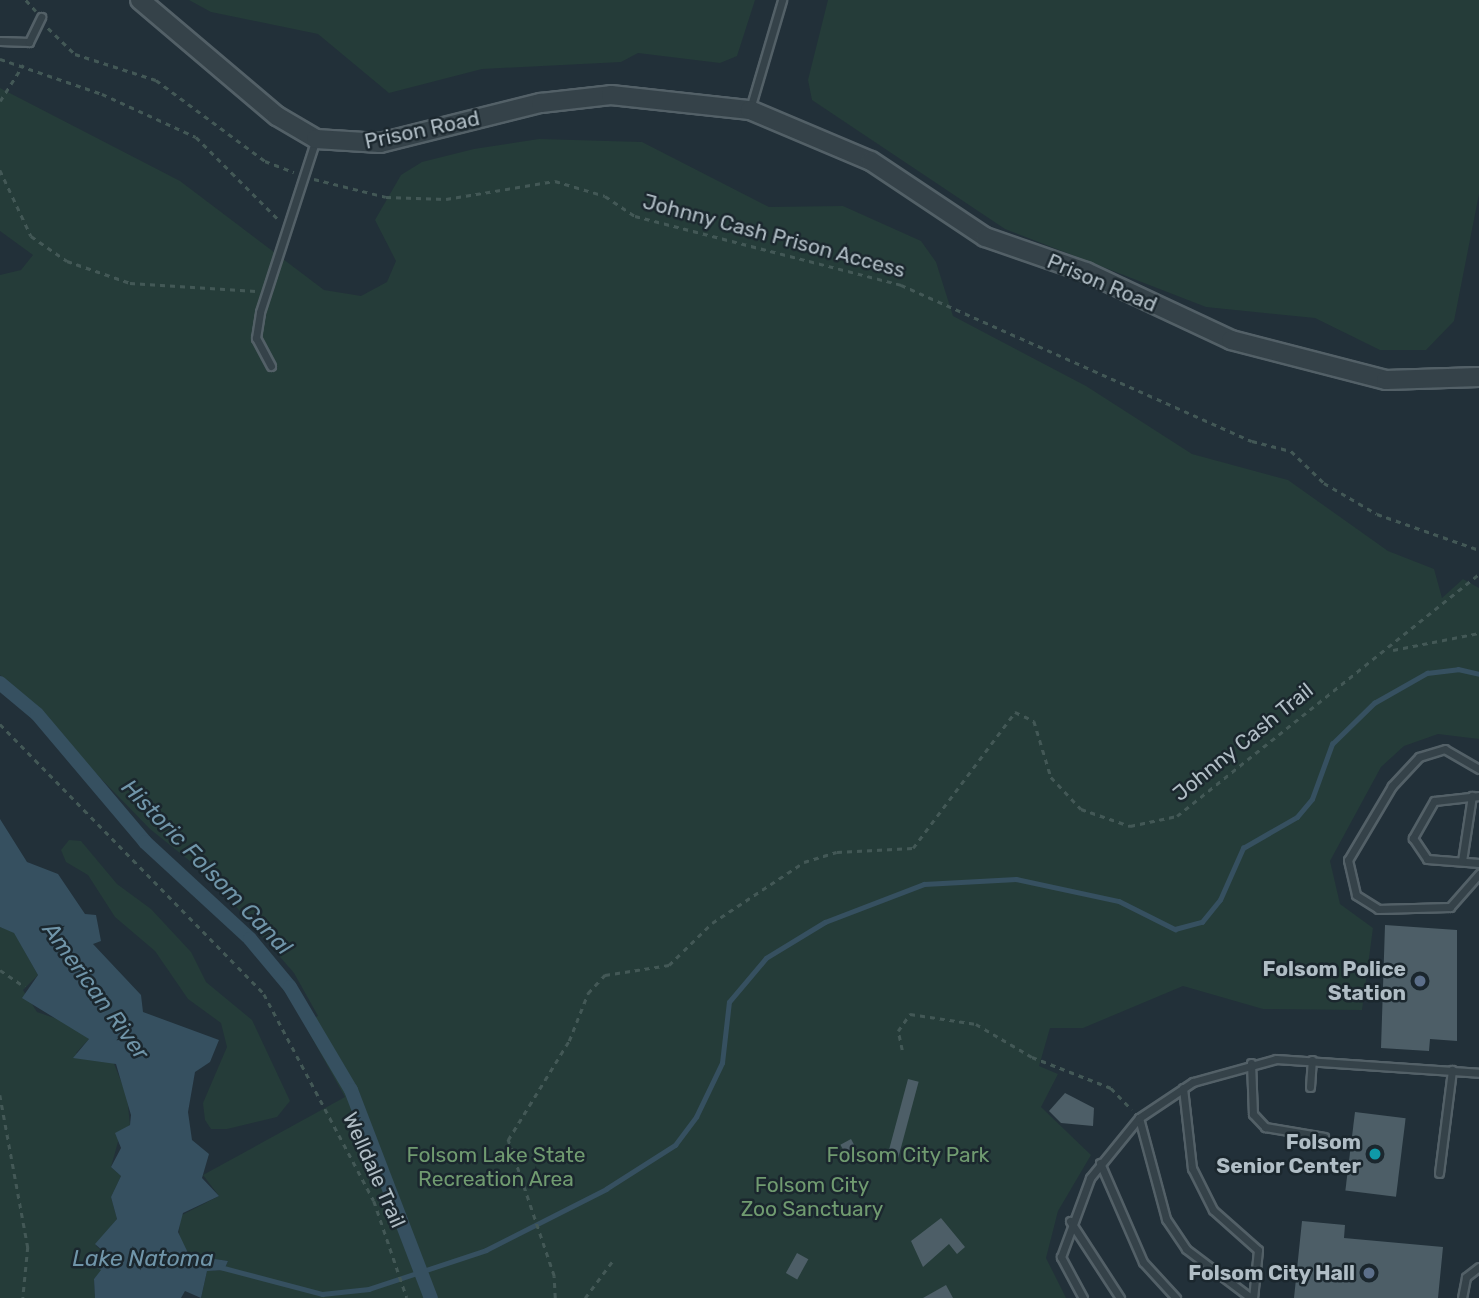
<!DOCTYPE html>
<style>
body{margin:0}
#map{position:relative;width:1479px;height:1298px;overflow:hidden;background:#223039;font-family:Rubik,sans-serif}
div>[style]{position:absolute}
[style*='--x']{left:calc(var(--x)*1px);top:calc(var(--y)*1px);width:calc(var(--w)*1px);rotate:calc(var(--a)*1deg)}
.green>*{inset:0;background:#253c39}
.water>*{inset:0;background:#365060}
.stream>*{height:4.5px;margin:-2.25px;padding:0 2.25px;transform-origin:2.25px;border-radius:2.25px;background:#365060}
.canal>*{height:14px;margin:-7px;padding:0 7px;transform-origin:7px;border-radius:7px;background:#365060}
.building>*{inset:0;background:#4d5e67;transform-origin:0 0}
.path>*{height:2.5px;margin-top:-1.25px;transform-origin:0;background:repeating-linear-gradient(90deg,#435856 0 5px,transparent 0 10px)}
.roads{filter:drop-shadow(2px 0 #536067) drop-shadow(-2px 0 #536067) drop-shadow(0 2px #536067) drop-shadow(0 -2px #536067)}
.service>*{height:7px;margin:-3.5px;padding:0 3.5px;transform-origin:3.5px;border-radius:3.5px;background:#354249}
.tertiary>*{height:18px;margin:-9px;padding:0 9px;transform-origin:9px;border-radius:9px;background:#354249}
.dots>*{width:19px;height:19px;translate:-50% -50%;box-sizing:border-box;border:4px solid #1b272e;border-radius:50%}
span{translate:-50% -50%;white-space:nowrap;text-align:center;line-height:1.15;-webkit-text-stroke:5px #1b272e;paint-order:stroke}
.street-label{font-size:21px;color:#b0bdc5}
.poi-label{font-size:21px;color:#b0bdc5;font-weight:700}
.right{translate:-100% -50%;text-align:right}
.park-label{font-size:21px;color:#709b70}
.water-label{font-size:23px;color:#7095a9;font-style:italic}
</style>
<div id="map">
<div class="green">
<i style="clip-path:polygon(189px 0,755px 0,737px 56px,720px 63px,638px 53px,621px 62px,482px 69px,389px 93px,318px 34px,211px 12px)"></i>
<i style="clip-path:polygon(828px 0,1479px 0,1479px 194px,1454px 321px,1426px 350px,1380px 350px,1315px 318px,1206px 307px,1005px 229px,812px 100px,808px 80px)"></i>
<i style="clip-path:polygon(0 88px,180px 181px,324px 290px,361px 296px,387px 282px,396px 261px,375px 220px,401px 175px,422px 162px,474px 149px,539px 139px,642px 142px,769px 207px,843px 206px,921px 241px,936px 262px,953px 316px,1086px 386px,1192px 454px,1288px 480px,1388px 551px,1434px 569px,1442px 598px,1463px 579px,1479px 588px,1479px 739px,1438px 734px,1404px 746px,1381px 767px,1330px 861px,1340px 904px,1373px 928px,1362px 1010px,1263px 1009px,1183px 986px,1083px 1028px,1050px 1028px,1039px 1066px,1058px 1074px,1041px 1107px,1091px 1155px,1058px 1211px,1046px 1258px,1066px 1298px,201px 1298px,207px 1271px,224px 1270px,228px 1261px,189px 1255px,179px 1239px,180px 1216px,219px 1196px,203px 1175px,345px 1097px,307px 1029px,307px 1021px,318px 1016px,294px 973px,211px 878px,150px 829px,0 675px,0 275px,21px 270px,33px 255px,0 231px)"></i>
<i style="clip-path:polygon(69px 840px,81px 841px,117px 884px,151px 909px,191px 952px,206px 982px,252px 1020px,290px 1101px,277px 1117px,227px 1129px,211px 1129px,205px 1120px,203px 1103px,227px 1047px,221px 1023px,188px 999px,155px 951px,115px 917px,88px 875px,66px 862px,61px 850px)"></i>
<i style="clip-path:polygon(0 927px,14px 932px,38px 975px,23px 990px,37px 1012px,72px 1024px,89px 1039px,76px 1053px,113px 1061px,127px 1096px,130px 1125px,121px 1131px,111px 1167px,121px 1176px,111px 1197px,117px 1219px,96px 1246px,104px 1252px,94px 1263px,102px 1270px,94px 1279px,95px 1298px,0 1298px)"></i>
</div>
<div class="water">
<i style="clip-path:polygon(0 819px,27px 862px,58px 874px,85px 914px,96px 915px,101px 941px,93px 944px,141px 995px,143px 1012px,219px 1040px,210px 1062px,195px 1072px,188px 1112px,192px 1140px,209px 1154px,202px 1178px,219px 1196px,183px 1213px,178px 1232px,189px 1255px,228px 1261px,224px 1270px,207px 1271px,201px 1298px,185px 1291px,181px 1298px,95px 1298px,94px 1279px,101px 1270px,93px 1266px,104px 1252px,95px 1244px,117px 1219px,111px 1197px,121px 1176px,111px 1167px,121px 1148px,115px 1133px,130px 1125px,131px 1115px,116px 1064px,73px 1058px,89px 1039px,22px 998px,38px 975px,14px 933px,0 927px)"></i>
</div>
<div class="stream">
<i style="--x:220;--y:1267;--w:106;--a:14.8"></i>
<i style="--x:322;--y:1294;--w:47;--a:-6.1"></i>
<i style="--x:369;--y:1289;--w:123;--a:-18.4"></i>
<i style="--x:486;--y:1250;--w:135;--a:-26.9"></i>
<i style="--x:606;--y:1189;--w:82;--a:-32.5"></i>
<i style="--x:675;--y:1145;--w:35;--a:-53"></i>
<i style="--x:696;--y:1117;--w:60;--a:-64.3"></i>
<i style="--x:722;--y:1063;--w:61;--a:-83.5"></i>
<i style="--x:729;--y:1002;--w:57;--a:-49.9"></i>
<i style="--x:766;--y:958;--w:69;--a:-31.4"></i>
<i style="--x:825;--y:922;--w:106;--a:-21"></i>
<i style="--x:924;--y:884;--w:92;--a:-3.1"></i>
<i style="--x:1016;--y:879;--w:105;--a:12.1"></i>
<i style="--x:1119;--y:901;--w:63;--a:26.6"></i>
<i style="--x:1175;--y:929;--w:28;--a:-15"></i>
<i style="--x:1202;--y:922;--w:28;--a:-51"></i>
<i style="--x:1220;--y:900;--w:57;--a:-66.1"></i>
<i style="--x:1243;--y:848;--w:62;--a:-29.9"></i>
<i style="--x:1297;--y:817;--w:23;--a:-50"></i>
<i style="--x:1312;--y:799;--w:59;--a:-70"></i>
<i style="--x:1332;--y:744;--w:59;--a:-44.3"></i>
<i style="--x:1374;--y:703;--w:61;--a:-29.5"></i>
<i style="--x:1427;--y:673;--w:31;--a:-7"></i>
<i style="--x:1458;--y:669;--w:22;--a:13"></i>
</div>
<div class="canal">
<i style="--x:0;--y:683;--w:48;--a:40"></i>
<i style="--x:37;--y:714;--w:167;--a:49.8"></i>
<i style="--x:145;--y:842;--w:143;--a:42.7"></i>
<i style="--x:250;--y:939;--w:62;--a:50.2"></i>
<i style="--x:290;--y:987;--w:120;--a:59.4"></i>
<i style="--x:351;--y:1090;--w:223;--a:69"></i>
</div>
<div class="building">
<i style="clip-path:polygon(1385px 925px,1457px 930px,1457px 1041px,1430px 1039px,1429px 1051px,1381px 1048px)"></i>
<i style="left:908px;top:1079px;width:11px;height:81px;rotate:15deg"></i>
<i style="clip-path:polygon(1065px 1093px,1094px 1108px,1093px 1126px,1061px 1123px,1049px 1111px)"></i>
<i style="left:1355px;top:1112px;width:51px;height:79px;rotate:7deg"></i>
<i style="left:851px;top:1139px;width:19px;height:12px;rotate:62deg"></i>
<i style="clip-path:polygon(941px 1218px,965px 1247px,957px 1254px,949px 1244px,923px 1267px,911px 1241px)"></i>
<i style="clip-path:polygon(1302px 1221px,1345px 1225px,1344px 1238px,1443px 1247px,1438px 1298px,1294px 1298px)"></i>
<i style="left:797px;top:1253px;width:13px;height:23px;rotate:29deg"></i>
<i style="clip-path:polygon(946px 1285px,953px 1298px,923px 1298px)"></i>
</div>
<div class="path">
<i style="--x:26;--y:0;--w:15;--a:48"></i>
<i style="--x:48;--y:28;--w:37;--a:44"></i>
<i style="--x:75;--y:54;--w:85;--a:17.8"></i>
<i style="--x:156;--y:80;--w:136;--a:36.6"></i>
<i style="--x:265;--y:161;--w:31;--a:21"></i>
<i style="--x:0;--y:59;--w:108;--a:18.9"></i>
<i style="--x:102;--y:94;--w:103;--a:24.6"></i>
<i style="--x:196;--y:137;--w:119;--a:45"></i>
<i style="--x:0;--y:101;--w:43;--a:-57.4"></i>
<i style="--x:0;--y:170;--w:73;--a:64.8"></i>
<i style="--x:31;--y:236;--w:44;--a:34.8"></i>
<i style="--x:67;--y:261;--w:67;--a:19.2"></i>
<i style="--x:130;--y:283;--w:128;--a:3.6"></i>
<i style="--x:314;--y:179;--w:74;--a:14"></i>
<i style="--x:386;--y:197;--w:60;--a:1.9"></i>
<i style="--x:446;--y:199;--w:110;--a:-9.4"></i>
<i style="--x:555;--y:181;--w:52;--a:16.7"></i>
<i style="--x:605;--y:196;--w:36;--a:34"></i>
<i style="--x:635;--y:216;--w:275;--a:14.5"></i>
<i style="--x:901;--y:285;--w:384;--a:24"></i>
<i style="--x:1252;--y:441;--w:40;--a:14.4"></i>
<i style="--x:1291;--y:451;--w:46;--a:44.1"></i>
<i style="--x:1324;--y:483;--w:61;--a:30.3"></i>
<i style="--x:1377;--y:514;--w:108;--a:19.4"></i>
<i style="--x:1393;--y:650;--w:88;--a:-11.2"></i>
<i style="--x:0;--y:724;--w:378;--a:45.6"></i>
<i style="--x:264;--y:994;--w:234;--a:62"></i>
<i style="--x:374;--y:1201;--w:102;--a:71.2"></i>
<i style="--x:0;--y:970;--w:30;--a:34"></i>
<i style="--x:902;--y:1050;--w:19;--a:-102"></i>
<i style="--x:898;--y:1031;--w:21;--a:-55"></i>
<i style="--x:910;--y:1014;--w:67;--a:8.6"></i>
<i style="--x:976;--y:1024;--w:65;--a:30.5"></i>
<i style="--x:1032;--y:1057;--w:85;--a:21.4"></i>
<i style="--x:1111;--y:1088;--w:30;--a:46"></i>
<i style="--x:0;--y:1095;--w:155;--a:79.6"></i>
<i style="--x:28;--y:1247;--w:51;--a:95.6"></i>
<i style="--x:555;--y:1298;--w:22;--a:-93"></i>
<i style="--x:554;--y:1276;--w:144;--a:-108.7"></i>
<i style="--x:508;--y:1140;--w:116;--a:-58.4"></i>
<i style="--x:569;--y:1041;--w:52;--a:-68.4"></i>
<i style="--x:588;--y:993;--w:25;--a:-47"></i>
<i style="--x:605;--y:975;--w:65;--a:-8.9"></i>
<i style="--x:669;--y:965;--w:60;--a:-44.3"></i>
<i style="--x:712;--y:923;--w:110;--a:-33.5"></i>
<i style="--x:804;--y:862;--w:34;--a:-17"></i>
<i style="--x:837;--y:852;--w:76;--a:-3"></i>
<i style="--x:913;--y:848;--w:170;--a:-53.1"></i>
<i style="--x:1015;--y:712;--w:21;--a:25"></i>
<i style="--x:1034;--y:721;--w:59;--a:73.1"></i>
<i style="--x:1051;--y:777;--w:44;--a:46.8"></i>
<i style="--x:1081;--y:809;--w:52;--a:19.1"></i>
<i style="--x:1130;--y:826;--w:48;--a:-12"></i>
<i style="--x:1177;--y:816;--w:387;--a:-38.7"></i>
<i style="--x:585;--y:1298;--w:49;--a:-53.4"></i>
</div>
<div class="roads">
<div class="service">
<i style="--x:0;--y:41;--w:29;--a:2"></i>
<i style="--x:29;--y:42;--w:28;--a:-64"></i>
<i style="--x:750;--y:109;--w:114;--a:-73.6"></i>
<i style="--x:271;--y:366;--w:32;--a:-118"></i>
<i style="--x:256;--y:338;--w:26;--a:-81"></i>
<i style="--x:260;--y:312;--w:182;--a:-72.1"></i>
<i style="--x:1479;--y:769;--w:39;--a:-150"></i>
<i style="--x:1445;--y:749;--w:27;--a:163"></i>
<i style="--x:1419;--y:757;--w:40;--a:133"></i>
<i style="--x:1392;--y:786;--w:86;--a:120.7"></i>
<i style="--x:1348;--y:860;--w:36;--a:77"></i>
<i style="--x:1356;--y:895;--w:26;--a:32"></i>
<i style="--x:1378;--y:909;--w:72;--a:-1.6"></i>
<i style="--x:1450;--y:907;--w:44;--a:-48.7"></i>
<i style="--x:1479;--y:796;--w:45;--a:173.7"></i>
<i style="--x:1434;--y:801;--w:43;--a:119.6"></i>
<i style="--x:1413;--y:838;--w:25;--a:56"></i>
<i style="--x:1427;--y:859;--w:52;--a:4.4"></i>
<i style="--x:1462;--y:861;--w:66;--a:-81.3"></i>
<i style="--x:1251;--y:1063;--w:51;--a:87.8"></i>
<i style="--x:1253;--y:1114;--w:18;--a:47"></i>
<i style="--x:1265;--y:1127;--w:60;--a:9.6"></i>
<i style="--x:1310;--y:1087;--w:27;--a:-86"></i>
<i style="--x:1183;--y:1088;--w:81;--a:83.6"></i>
<i style="--x:1192;--y:1168;--w:47;--a:63.4"></i>
<i style="--x:1213;--y:1210;--w:60;--a:41.6"></i>
<i style="--x:1258;--y:1250;--w:48;--a:95.9"></i>
<i style="--x:1139;--y:1118;--w:105;--a:75"></i>
<i style="--x:1166;--y:1219;--w:36;--a:56"></i>
<i style="--x:1186;--y:1249;--w:81;--a:37"></i>
<i style="--x:1100;--y:1163;--w:108;--a:66.5"></i>
<i style="--x:1143;--y:1262;--w:49;--a:47.5"></i>
<i style="--x:1439;--y:1173;--w:104;--a:-82.8"></i>
<i style="--x:1070;--y:1221;--w:92;--a:57"></i>
<i style="--x:1083;--y:1298;--w:47;--a:-118.2"></i>
<i style="--x:1061;--y:1257;--w:84;--a:-69.8"></i>
<i style="--x:1090;--y:1178;--w:77;--a:-50.8"></i>
<i style="--x:1139;--y:1118;--w:65;--a:-33.7"></i>
<i style="--x:1193;--y:1082;--w:86;--a:-15.5"></i>
<i style="--x:1276;--y:1059;--w:203;--a:3.9"></i>
<i style="--x:1462;--y:1298;--w:21;--a:-79"></i>
<i style="--x:1466;--y:1277;--w:16;--a:-38"></i>
</div>
<div class="tertiary">
<i style="--x:140;--y:0;--w:180;--a:40.3"></i>
<i style="--x:277;--y:116;--w:45;--a:30.5"></i>
<i style="--x:316;--y:139;--w:64;--a:3.6"></i>
<i style="--x:380;--y:143;--w:166;--a:-14"></i>
<i style="--x:541;--y:103;--w:70;--a:-6.5"></i>
<i style="--x:611;--y:95;--w:140;--a:6.2"></i>
<i style="--x:750;--y:110;--w:131;--a:22.9"></i>
<i style="--x:871;--y:161;--w:137;--a:33.7"></i>
<i style="--x:985;--y:237;--w:107;--a:19.1"></i>
<i style="--x:1086;--y:272;--w:160;--a:25.1"></i>
<i style="--x:1231;--y:340;--w:160;--a:14.5"></i>
<i style="--x:1386;--y:380;--w:93;--a:-1.8"></i>
</div>
</div>
<div class="dots">
<i style="left:1420px;top:981px;background:#5c6f8a"></i>
<i style="left:1375px;top:1154px;background:#0f9aa8"></i>
<i style="left:1369px;top:1273px;background:#5c6f8a"></i>
</div>
<div class="street-label">
<span style="left:422px;top:130px;rotate:-12deg">Prison Road</span>
<span style="left:774px;top:236px;rotate:15deg">Johnny Cash Prison Access</span>
<span style="left:1102px;top:283px;rotate:23deg">Prison Road</span>
<span style="left:1243px;top:742px;rotate:-39deg">Johnny Cash Trail</span>
<span style="left:374px;top:1170px;rotate:66deg">Welldale Trail</span>
</div>
<div class="poi-label">
<span class="right" style="left:1406px;top:981px">Folsom Police<br>Station</span>
<span class="right" style="left:1361px;top:1154px">Folsom<br>Senior Center</span>
<span class="right" style="left:1355px;top:1273px">Folsom City Hall</span>
</div>
<div class="park-label">
<span style="left:496px;top:1167px">Folsom Lake State<br>Recreation Area</span>
<span style="left:908px;top:1155px">Folsom City Park</span>
<span style="left:812px;top:1197px">Folsom City<br>Zoo Sanctuary</span>
</div>
<div class="water-label">
<span style="left:207px;top:867px;rotate:46deg">Historic Folsom Canal</span>
<span style="left:96px;top:991px;rotate:54deg">American River</span>
<span style="left:143px;top:1258px">Lake Natoma</span>
</div>
</div>
